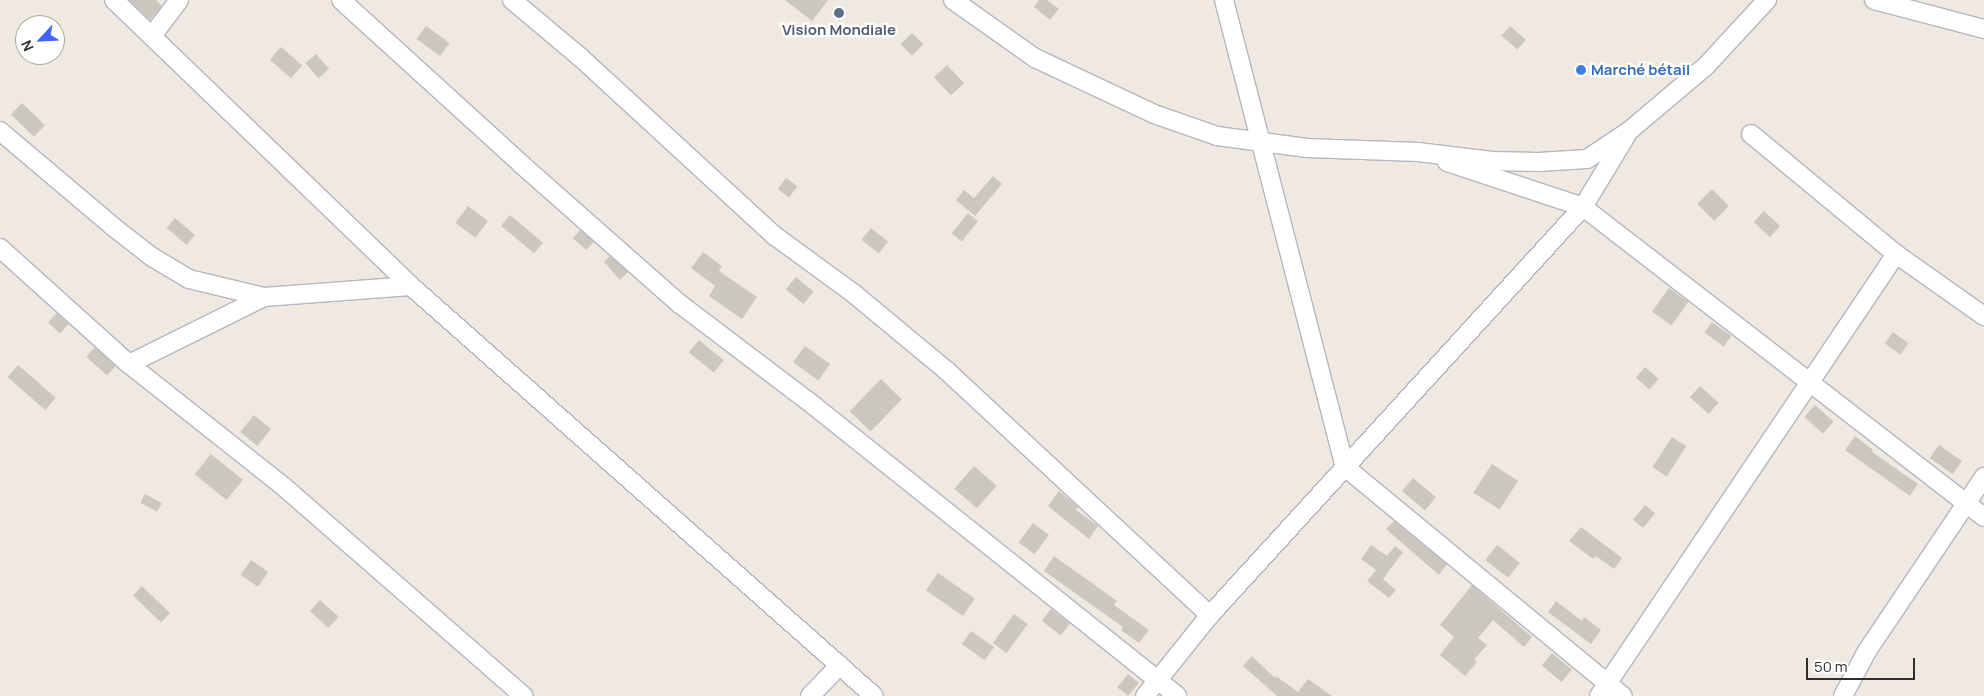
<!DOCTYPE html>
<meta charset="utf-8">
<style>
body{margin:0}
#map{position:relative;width:1984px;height:696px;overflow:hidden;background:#efe9e1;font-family:Manrope,sans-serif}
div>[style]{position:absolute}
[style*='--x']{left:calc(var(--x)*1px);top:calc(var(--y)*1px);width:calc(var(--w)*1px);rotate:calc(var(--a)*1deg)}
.building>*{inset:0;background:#cbc7bf;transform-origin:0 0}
.roads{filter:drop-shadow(1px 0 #b4b7c1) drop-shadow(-1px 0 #b4b7c1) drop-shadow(0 1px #b4b7c1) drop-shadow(0 -1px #b4b7c1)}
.minor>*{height:18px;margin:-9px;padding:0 9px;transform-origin:9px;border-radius:9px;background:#fff}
.dots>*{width:14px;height:14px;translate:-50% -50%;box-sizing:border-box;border:2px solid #fff;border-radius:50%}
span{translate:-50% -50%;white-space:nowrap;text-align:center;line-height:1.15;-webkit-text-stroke:4.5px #fff;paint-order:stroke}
.service-label{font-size:15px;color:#4e5e75;font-weight:700}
.shop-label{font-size:15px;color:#366cbe;font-weight:700}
.left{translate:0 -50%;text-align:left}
.north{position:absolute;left:15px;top:15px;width:50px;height:50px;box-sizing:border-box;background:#fff;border:1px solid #ababab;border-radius:50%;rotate:245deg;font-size:14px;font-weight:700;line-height:20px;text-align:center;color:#2e2e2e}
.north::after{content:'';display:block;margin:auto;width:18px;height:22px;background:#4264fb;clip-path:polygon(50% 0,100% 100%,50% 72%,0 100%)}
.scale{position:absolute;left:1806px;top:658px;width:109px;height:22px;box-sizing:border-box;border:2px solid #2e2e2e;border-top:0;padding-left:6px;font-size:15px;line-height:18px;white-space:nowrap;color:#2e2e2e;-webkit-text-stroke:4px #fff;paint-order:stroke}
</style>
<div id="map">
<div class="building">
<i style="clip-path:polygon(129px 0,156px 0,162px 6px,150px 20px)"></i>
<i style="clip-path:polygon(785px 0,828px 0,812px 21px)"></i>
<i style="clip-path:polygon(1039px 0,1047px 0,1059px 9px,1050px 20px,1034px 7px)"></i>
<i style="left:426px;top:26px;width:29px;height:16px;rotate:36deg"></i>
<i style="left:1510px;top:26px;width:21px;height:13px;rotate:41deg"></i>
<i style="left:912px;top:33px;width:16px;height:16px;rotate:45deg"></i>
<i style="left:281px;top:47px;width:28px;height:17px;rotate:41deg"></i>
<i style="left:316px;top:54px;width:20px;height:14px;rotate:49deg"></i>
<i style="left:947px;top:65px;width:25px;height:18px;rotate:47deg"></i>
<i style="left:22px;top:103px;width:32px;height:16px;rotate:44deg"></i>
<i style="clip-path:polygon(993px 176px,1002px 184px,975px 216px,956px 200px,964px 190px,974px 198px)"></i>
<i style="left:786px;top:178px;width:14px;height:14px;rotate:36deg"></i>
<i style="left:1712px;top:189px;width:24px;height:21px;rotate:45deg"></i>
<i style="left:468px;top:206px;width:25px;height:21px;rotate:37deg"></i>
<i style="left:1764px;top:211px;width:22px;height:15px;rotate:43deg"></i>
<i style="left:968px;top:213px;width:13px;height:26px;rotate:39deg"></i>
<i style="left:510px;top:215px;width:43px;height:14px;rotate:40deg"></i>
<i style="left:175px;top:218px;width:26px;height:13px;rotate:40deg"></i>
<i style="left:871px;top:228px;width:22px;height:15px;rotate:39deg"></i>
<i style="left:580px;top:230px;width:18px;height:11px;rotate:41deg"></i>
<i style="clip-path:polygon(703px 252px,722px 266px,719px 271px,757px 297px,742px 319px,709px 296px,715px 286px,691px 268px)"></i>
<i style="clip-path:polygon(610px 256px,628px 272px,620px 280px,604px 262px)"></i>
<i style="left:796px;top:277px;width:23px;height:16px;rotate:40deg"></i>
<i style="left:1669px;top:288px;width:24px;height:29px;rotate:36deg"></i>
<i style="left:57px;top:313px;width:16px;height:13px;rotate:43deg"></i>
<i style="left:1712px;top:322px;width:24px;height:13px;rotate:36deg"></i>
<i style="left:1893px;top:332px;width:19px;height:14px;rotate:36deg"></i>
<i style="left:699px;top:340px;width:32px;height:16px;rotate:39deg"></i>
<i style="left:805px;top:346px;width:31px;height:20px;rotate:36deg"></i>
<i style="left:95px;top:347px;width:28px;height:13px;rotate:42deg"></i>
<i style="left:18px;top:365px;width:50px;height:16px;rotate:41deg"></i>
<i style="left:1645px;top:367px;width:18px;height:14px;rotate:41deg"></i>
<i style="left:881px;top:379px;width:29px;height:45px;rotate:44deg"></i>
<i style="left:1700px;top:386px;width:25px;height:15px;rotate:42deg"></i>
<i style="left:1815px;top:405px;width:25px;height:16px;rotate:42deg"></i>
<i style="left:254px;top:415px;width:22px;height:22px;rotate:39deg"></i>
<i style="clip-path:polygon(1855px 436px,1873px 450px,1872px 452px,1918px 484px,1910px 496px,1845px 450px)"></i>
<i style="left:1672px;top:437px;width:17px;height:36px;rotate:33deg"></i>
<i style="left:1939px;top:445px;width:28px;height:16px;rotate:35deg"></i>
<i style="left:211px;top:454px;width:41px;height:26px;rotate:39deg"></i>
<i style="left:1492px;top:464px;width:31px;height:34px;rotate:33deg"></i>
<i style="left:974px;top:466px;width:30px;height:30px;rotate:41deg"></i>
<i style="left:1413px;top:478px;width:30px;height:17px;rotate:40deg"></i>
<i style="clip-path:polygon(1059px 491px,1078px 507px,1076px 510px,1098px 526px,1089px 539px,1048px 506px)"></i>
<i style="left:145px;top:494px;width:19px;height:10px;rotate:28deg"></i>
<i style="left:1645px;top:505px;width:13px;height:19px;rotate:39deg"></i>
<i style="clip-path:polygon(1394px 521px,1447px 564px,1439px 575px,1386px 529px)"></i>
<i style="left:1033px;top:523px;width:20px;height:24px;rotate:37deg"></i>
<i style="clip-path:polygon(1581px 527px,1622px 558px,1614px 569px,1596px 556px,1593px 559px,1569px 541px)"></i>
<i style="clip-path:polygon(1371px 545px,1387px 556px,1395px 546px,1403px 552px,1383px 579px,1396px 590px,1389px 598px,1367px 581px,1376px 570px,1361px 559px)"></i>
<i style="left:1497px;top:545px;width:29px;height:19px;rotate:38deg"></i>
<i style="clip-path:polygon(1054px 556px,1117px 601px,1114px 605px,1149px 630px,1139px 643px,1121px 630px,1123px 627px,1044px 571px)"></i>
<i style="left:251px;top:560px;width:21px;height:18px;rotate:35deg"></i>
<i style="left:938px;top:573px;width:45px;height:21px;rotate:35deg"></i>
<i style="clip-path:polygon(1472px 585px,1532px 637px,1524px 647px,1493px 620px,1478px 638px,1487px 645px,1474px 660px,1477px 662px,1465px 676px,1440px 655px,1454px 637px,1440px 625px)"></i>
<i style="left:142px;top:586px;width:39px;height:13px;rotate:44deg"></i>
<i style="left:320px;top:600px;width:25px;height:15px;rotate:42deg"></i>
<i style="clip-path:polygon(1556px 601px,1582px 621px,1584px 617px,1601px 630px,1591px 644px,1548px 612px)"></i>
<i style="left:1051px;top:609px;width:24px;height:15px;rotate:38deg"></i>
<i style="left:1014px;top:614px;width:17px;height:36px;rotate:36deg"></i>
<i style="left:971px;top:631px;width:28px;height:16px;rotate:35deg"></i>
<i style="left:1552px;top:653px;width:26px;height:16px;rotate:40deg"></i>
<i style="clip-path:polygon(1252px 656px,1275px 678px,1276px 676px,1298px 692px,1308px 679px,1332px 696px,1277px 696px,1243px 666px)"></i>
<i style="left:1128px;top:674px;width:14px;height:17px;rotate:39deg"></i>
</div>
<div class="roads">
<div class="minor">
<i style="--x:114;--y:0;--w:412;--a:43.9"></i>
<i style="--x:411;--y:286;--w:618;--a:41.53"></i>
<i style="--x:341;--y:0;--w:244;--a:42.3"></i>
<i style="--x:521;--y:164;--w:212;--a:41.4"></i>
<i style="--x:680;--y:304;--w:167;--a:37.2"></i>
<i style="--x:813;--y:405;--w:466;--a:38.6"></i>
<i style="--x:512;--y:0;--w:89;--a:40"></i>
<i style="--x:580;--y:57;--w:265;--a:42.6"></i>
<i style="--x:775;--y:236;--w:97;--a:36.2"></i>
<i style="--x:853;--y:293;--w:122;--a:39.7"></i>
<i style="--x:947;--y:371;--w:359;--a:42.9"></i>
<i style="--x:953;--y:0;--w:100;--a:35.3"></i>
<i style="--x:1035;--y:58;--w:132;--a:25.2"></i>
<i style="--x:1154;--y:114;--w:67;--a:19.2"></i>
<i style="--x:1217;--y:136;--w:91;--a:7.6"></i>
<i style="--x:1307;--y:148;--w:111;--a:2.1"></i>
<i style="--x:1418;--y:152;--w:75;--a:6.9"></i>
<i style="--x:1492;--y:161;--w:47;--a:1.2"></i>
<i style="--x:1539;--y:162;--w:48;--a:-3.6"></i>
<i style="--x:1587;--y:159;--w:50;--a:-33.7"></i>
<i style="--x:1629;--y:131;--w:101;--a:-40.2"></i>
<i style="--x:1706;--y:66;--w:90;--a:-47.3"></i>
<i style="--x:1224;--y:0;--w:482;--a:75.5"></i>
<i style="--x:1345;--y:467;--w:360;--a:39.5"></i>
<i style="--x:1874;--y:0;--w:114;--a:14.8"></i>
<i style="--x:152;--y:36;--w:45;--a:-53.1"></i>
<i style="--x:0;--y:131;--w:152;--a:40.2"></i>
<i style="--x:116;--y:229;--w:46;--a:37.9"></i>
<i style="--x:152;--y:257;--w:43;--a:30.7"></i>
<i style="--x:189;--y:279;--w:77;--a:13.5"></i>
<i style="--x:264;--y:297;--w:147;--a:-4.3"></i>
<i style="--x:1751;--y:134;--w:188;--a:39.6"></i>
<i style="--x:1896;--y:254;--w:108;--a:35.2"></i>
<i style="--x:1447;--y:162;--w:143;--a:18.3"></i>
<i style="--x:1583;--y:207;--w:507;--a:37.71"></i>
<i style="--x:0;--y:248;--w:173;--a:42"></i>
<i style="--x:129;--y:364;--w:198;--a:38.4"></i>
<i style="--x:284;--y:487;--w:318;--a:41.1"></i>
<i style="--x:129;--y:364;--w:151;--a:-26.4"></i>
<i style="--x:810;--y:696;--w:43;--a:-45.9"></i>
<i style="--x:1145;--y:696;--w:104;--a:-51.3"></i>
<i style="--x:1210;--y:615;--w:553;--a:-47.57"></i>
<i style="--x:1583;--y:207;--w:83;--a:-58.8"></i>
<i style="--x:1599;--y:696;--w:533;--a:-56.1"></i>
<i style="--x:1843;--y:696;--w:51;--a:-61.9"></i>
<i style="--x:1867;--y:651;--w:210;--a:-56.1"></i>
</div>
</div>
<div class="dots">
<i style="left:839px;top:13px;background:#5c6f8a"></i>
<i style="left:1581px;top:70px;background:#3f7fe0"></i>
</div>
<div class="service-label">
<span style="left:839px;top:30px">Vision Mondiale</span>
</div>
<div class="shop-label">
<span class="left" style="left:1591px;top:70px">Marché bétail</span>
</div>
<div class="north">N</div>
<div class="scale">50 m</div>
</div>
